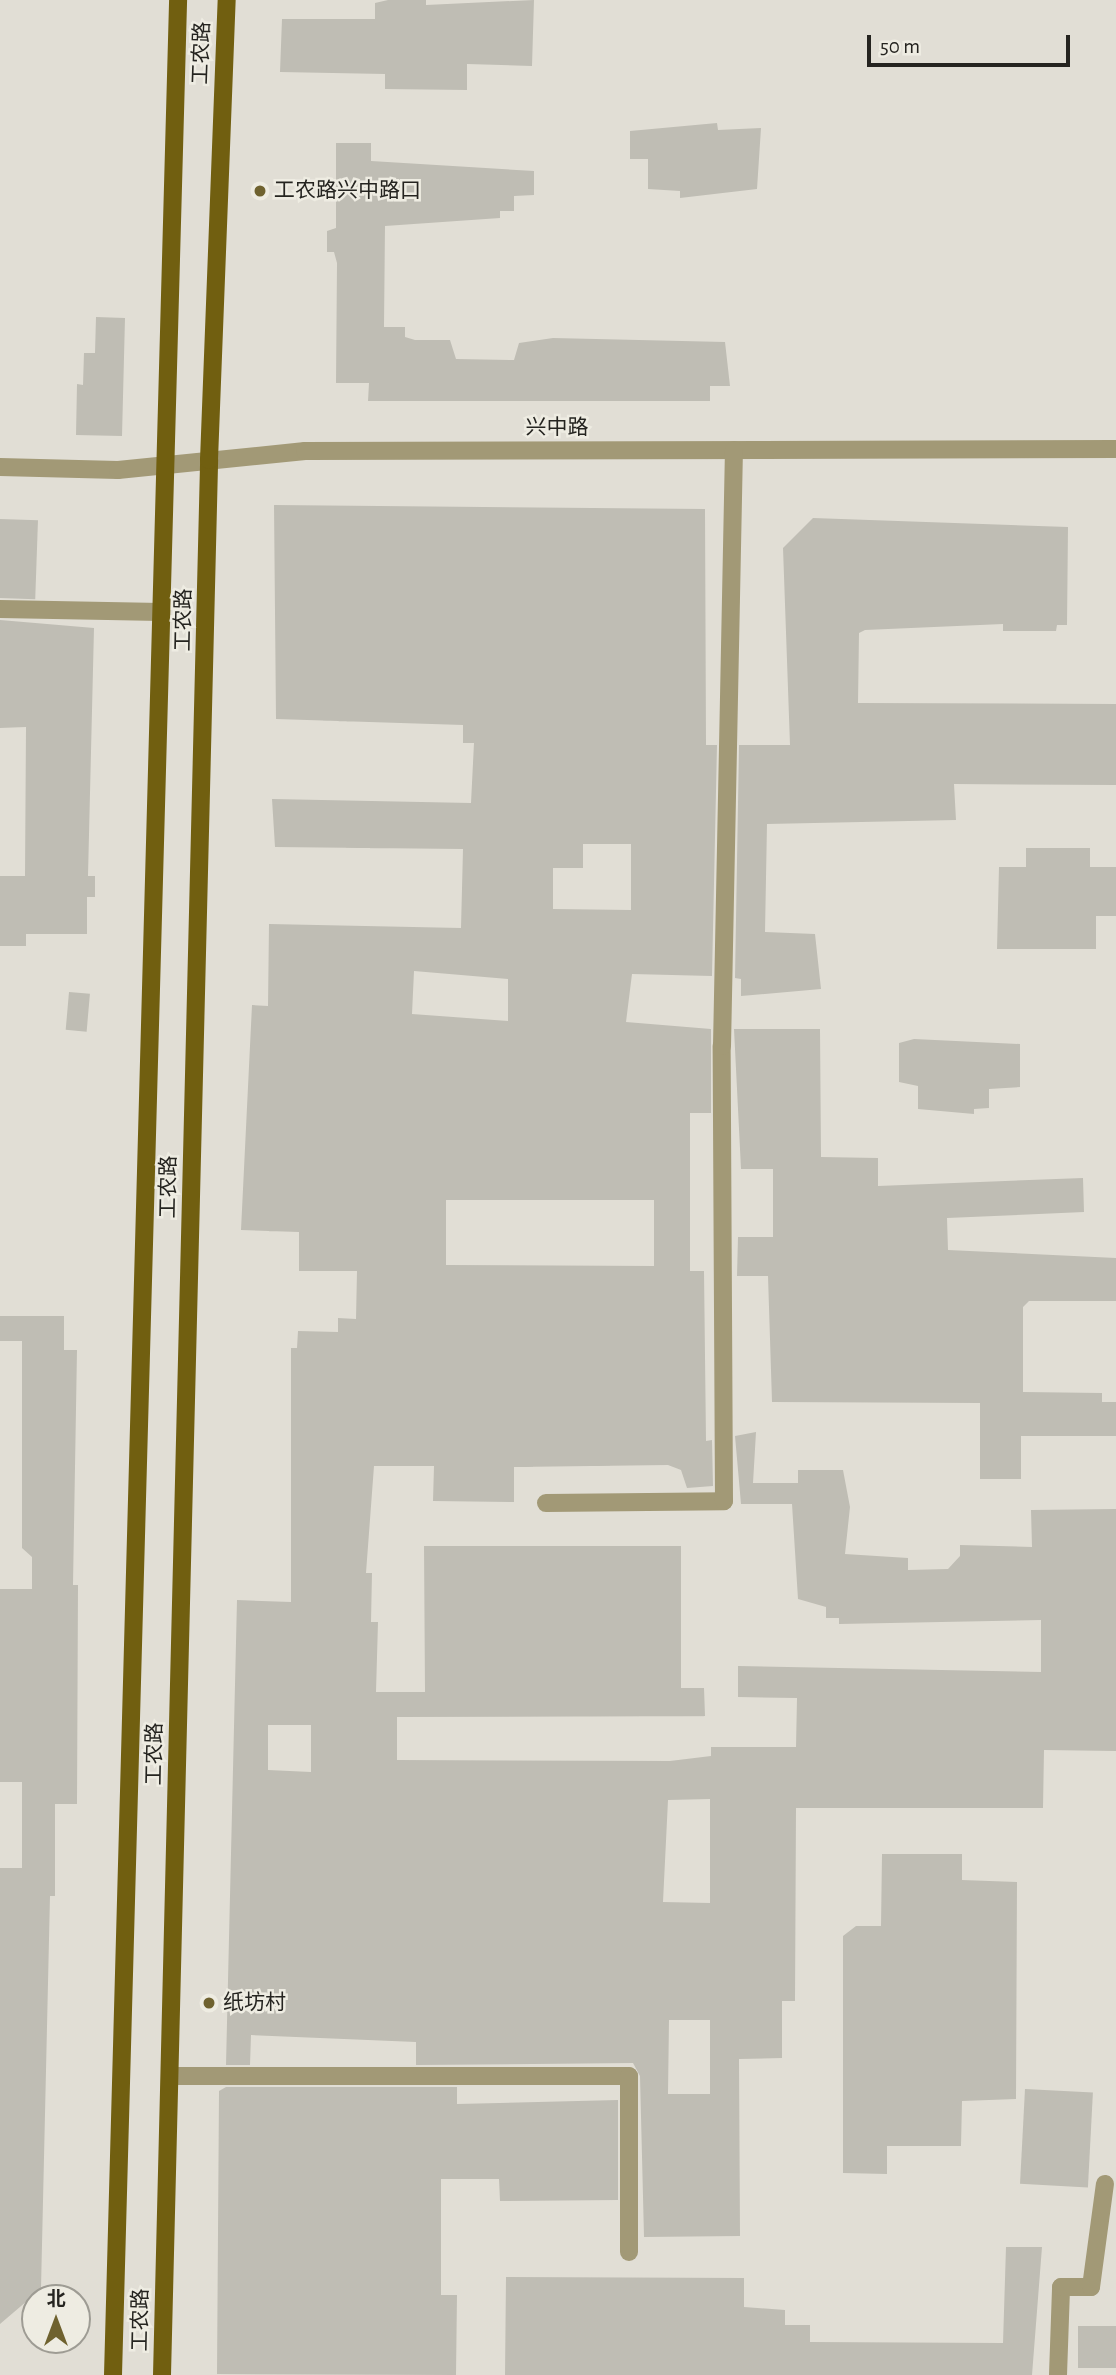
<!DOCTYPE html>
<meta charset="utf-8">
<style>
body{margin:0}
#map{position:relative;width:1116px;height:2375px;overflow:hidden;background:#e1ded5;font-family:"Alegreya Sans","Noto Sans SC",sans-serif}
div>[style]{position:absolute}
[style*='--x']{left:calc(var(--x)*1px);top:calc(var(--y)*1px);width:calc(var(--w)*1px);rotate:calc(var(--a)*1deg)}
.building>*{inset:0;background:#bfbdb4;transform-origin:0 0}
.minor>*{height:18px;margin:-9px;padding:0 9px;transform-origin:9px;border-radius:9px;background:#a29976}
.major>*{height:18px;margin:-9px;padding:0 9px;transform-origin:9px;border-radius:9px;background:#715f10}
.dots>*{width:19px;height:19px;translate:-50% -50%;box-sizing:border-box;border:4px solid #eeece2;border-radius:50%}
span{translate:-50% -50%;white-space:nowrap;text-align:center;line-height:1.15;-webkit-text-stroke:5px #eeece2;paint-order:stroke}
.street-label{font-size:21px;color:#252420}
.poi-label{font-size:21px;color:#252420}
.left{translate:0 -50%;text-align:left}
.north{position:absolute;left:21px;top:2284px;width:70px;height:70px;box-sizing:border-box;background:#eeece2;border:2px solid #9e9c94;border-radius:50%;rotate:0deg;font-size:19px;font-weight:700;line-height:28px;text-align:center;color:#252420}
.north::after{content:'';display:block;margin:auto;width:24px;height:32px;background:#6f622f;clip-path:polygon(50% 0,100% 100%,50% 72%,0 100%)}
.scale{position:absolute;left:867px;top:35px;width:203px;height:32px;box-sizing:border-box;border:4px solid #252420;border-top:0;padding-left:9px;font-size:21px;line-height:24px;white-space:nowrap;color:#252420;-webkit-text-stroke:5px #eeece2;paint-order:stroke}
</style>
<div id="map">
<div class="building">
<i style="clip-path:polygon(388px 0,426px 0,426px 5px,534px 0,532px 66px,467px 64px,467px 90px,385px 89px,385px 74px,280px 72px,282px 19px,375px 19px,375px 3px)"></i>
<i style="clip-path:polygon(717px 123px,718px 130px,761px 128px,757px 189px,680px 198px,680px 191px,648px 189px,648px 159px,630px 159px,630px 131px)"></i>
<i style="clip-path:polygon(336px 143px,371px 143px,371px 161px,534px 171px,534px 195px,514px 196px,514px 211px,500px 211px,500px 218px,385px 226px,384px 327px,405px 327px,405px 337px,415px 340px,450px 340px,456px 359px,514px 360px,519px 343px,553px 338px,725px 342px,730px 386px,710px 386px,710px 401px,368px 401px,369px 383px,336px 383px,337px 263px,334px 252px,327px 252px,327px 231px,336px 228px)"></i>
<i style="clip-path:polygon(96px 317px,125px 318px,122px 436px,76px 435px,77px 384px,83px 385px,84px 353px,95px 353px)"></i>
<i style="clip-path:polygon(evenodd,274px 505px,705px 509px,706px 745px,717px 745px,712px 976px,632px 974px,626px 1022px,711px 1029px,711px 1113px,690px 1113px,690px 1271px,704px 1271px,706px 1441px,712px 1440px,713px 1486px,687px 1488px,681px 1470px,668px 1465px,514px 1467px,514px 1502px,433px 1501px,434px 1466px,374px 1466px,366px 1573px,372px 1573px,371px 1622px,378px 1622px,376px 1692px,425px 1692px,424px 1546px,681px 1546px,681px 1688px,704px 1688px,705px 1716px,397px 1717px,397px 1760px,670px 1761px,711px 1756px,711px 1747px,796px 1747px,797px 1698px,738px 1697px,738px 1666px,1041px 1672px,1041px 1620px,839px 1624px,839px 1618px,826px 1618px,826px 1607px,798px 1599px,792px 1504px,741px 1504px,735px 1436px,756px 1432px,753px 1483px,798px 1483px,798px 1470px,843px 1470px,850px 1507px,845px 1554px,908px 1558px,908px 1570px,948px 1569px,960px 1556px,960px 1545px,1032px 1547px,1031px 1510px,1116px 1509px,1116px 1751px,1044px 1750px,1043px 1808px,796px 1808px,795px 2001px,782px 2001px,782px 2058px,739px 2059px,740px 2236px,644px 2237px,640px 2076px,633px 2063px,416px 2065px,416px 2042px,251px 2035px,250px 2065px,226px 2065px,237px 1600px,291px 1602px,291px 1348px,297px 1348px,298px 1331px,338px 1332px,338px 1318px,356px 1319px,357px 1271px,299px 1271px,299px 1232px,241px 1230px,252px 1005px,268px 1006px,269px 924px,461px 928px,463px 849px,275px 847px,272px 799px,471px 803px,474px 743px,463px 743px,463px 725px,276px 719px,274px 505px,583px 844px,631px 844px,631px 910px,553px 909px,553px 868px,583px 868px,583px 844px,274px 505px,414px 971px,508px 979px,508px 1021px,412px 1014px,414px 971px,274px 505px,446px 1200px,654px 1200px,654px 1266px,446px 1265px,446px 1200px,274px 505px,268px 1725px,311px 1725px,311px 1772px,268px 1770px,268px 1725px,274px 505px,710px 1799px,710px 1903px,663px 1902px,668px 1800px,710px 1799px,274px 505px,669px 2020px,710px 2020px,710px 2094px,668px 2094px,669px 2020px)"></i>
<i style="clip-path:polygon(813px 518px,1068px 527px,1067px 625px,1057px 625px,1056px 631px,1003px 631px,1003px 624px,865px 630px,859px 633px,858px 703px,1116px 704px,1116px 785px,954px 784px,956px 820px,767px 824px,765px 932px,815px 934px,821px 989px,741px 996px,741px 979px,735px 978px,739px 745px,790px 745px,783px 548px)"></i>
<i style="left:0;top:519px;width:38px;height:79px;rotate:2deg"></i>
<i style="clip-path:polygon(0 620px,94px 628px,88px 876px,95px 876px,95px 897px,87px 897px,87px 934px,26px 934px,26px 946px,0 946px,0 876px,25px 876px,26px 727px,0 728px)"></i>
<i style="clip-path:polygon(1026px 848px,1090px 848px,1090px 867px,1116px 867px,1116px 916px,1096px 916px,1096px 949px,997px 949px,999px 867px,1026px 867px)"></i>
<i style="left:69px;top:992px;width:21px;height:38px;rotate:5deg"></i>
<i style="clip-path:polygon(734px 1029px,820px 1029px,821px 1157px,878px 1158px,878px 1186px,1083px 1178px,1084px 1212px,947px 1218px,948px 1250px,1116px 1258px,1116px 1301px,1029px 1301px,1023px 1307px,1023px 1392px,1102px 1393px,1102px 1402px,1116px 1402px,1116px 1436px,1021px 1436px,1021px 1479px,980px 1479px,980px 1403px,772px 1402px,768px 1276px,737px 1276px,738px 1237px,773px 1237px,773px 1169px,741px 1169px)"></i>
<i style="clip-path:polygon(914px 1039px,1020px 1044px,1020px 1087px,989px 1089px,989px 1108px,974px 1109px,974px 1114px,918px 1109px,918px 1086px,899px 1082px,899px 1043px)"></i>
<i style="clip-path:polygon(0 1316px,64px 1316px,64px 1350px,77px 1350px,73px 1585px,78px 1585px,77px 1804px,55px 1804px,55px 1896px,50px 1896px,41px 2289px,0 2324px,0 1868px,22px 1868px,22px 1782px,0 1782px,0 1589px,32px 1589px,32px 1557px,22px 1548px,22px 1341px,0 1341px)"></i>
<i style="clip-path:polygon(882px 1854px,962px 1854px,962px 1880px,1017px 1882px,1016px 2099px,962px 2101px,961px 2146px,887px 2146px,887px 2174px,843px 2173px,843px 1936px,856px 1926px,881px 1926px)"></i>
<i style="clip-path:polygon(226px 2087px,457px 2087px,457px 2104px,618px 2100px,618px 2200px,500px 2201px,499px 2179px,441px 2179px,441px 2295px,457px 2295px,456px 2375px,217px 2374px,219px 2091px)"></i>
<i style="left:1025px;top:2089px;width:68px;height:95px;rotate:3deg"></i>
<i style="clip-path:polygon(1006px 2247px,1042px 2247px,1032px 2375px,505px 2375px,506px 2277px,744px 2278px,744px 2307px,785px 2310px,785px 2325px,810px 2325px,810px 2342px,1003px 2343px)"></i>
<i style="left:1078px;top:2326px;width:38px;height:42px"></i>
</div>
<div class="minor">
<i style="--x:0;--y:467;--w:118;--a:1.5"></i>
<i style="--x:118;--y:470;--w:188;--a:-5.8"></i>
<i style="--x:305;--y:451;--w:811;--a:-0.14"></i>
<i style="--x:0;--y:609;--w:161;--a:1.1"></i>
<i style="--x:546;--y:1503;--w:178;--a:-0.6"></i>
<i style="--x:724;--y:1501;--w:455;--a:-90.3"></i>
<i style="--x:722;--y:1046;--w:596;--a:-88.85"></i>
<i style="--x:170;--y:2076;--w:459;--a:0"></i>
<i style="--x:629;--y:2076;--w:176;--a:90"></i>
<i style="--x:1058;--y:2375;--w:88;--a:-88"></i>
<i style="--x:1061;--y:2287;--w:30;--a:0"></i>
<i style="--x:1091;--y:2287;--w:104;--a:-82.3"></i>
</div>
<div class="major">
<i style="--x:113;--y:2375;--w:2376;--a:-88.43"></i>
<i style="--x:162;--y:2375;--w:1916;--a:-88.59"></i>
<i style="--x:209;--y:460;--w:460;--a:-87.8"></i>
</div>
<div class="dots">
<i style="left:260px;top:191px;background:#6f622f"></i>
<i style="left:209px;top:2003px;background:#6f622f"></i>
</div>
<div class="street-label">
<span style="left:202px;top:53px;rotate:-88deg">工农路</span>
<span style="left:557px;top:428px">兴中路</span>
<span style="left:184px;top:620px;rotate:-89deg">工农路</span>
<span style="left:169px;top:1187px;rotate:-89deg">工农路</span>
<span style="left:155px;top:1754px;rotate:-89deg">工农路</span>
<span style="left:141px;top:2320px;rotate:-89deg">工农路</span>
</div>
<div class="poi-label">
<span class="left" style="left:274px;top:191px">工农路兴中路口</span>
<span class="left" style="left:223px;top:2003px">纸坊村</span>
</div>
<div class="north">北</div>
<div class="scale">50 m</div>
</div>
